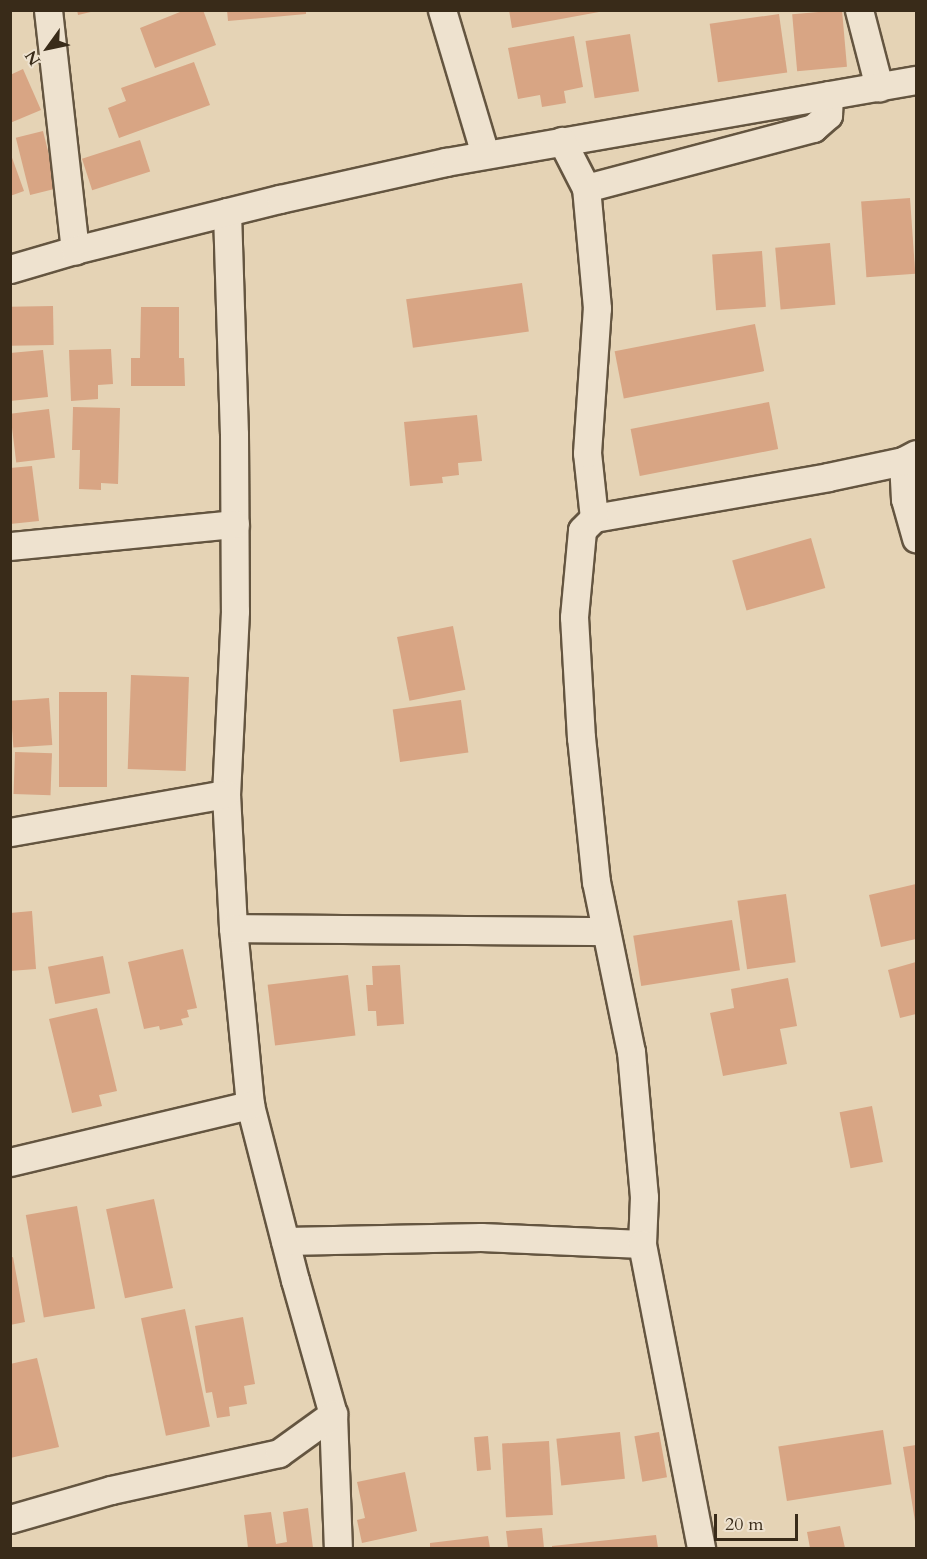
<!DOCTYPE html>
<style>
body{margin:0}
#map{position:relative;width:927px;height:1559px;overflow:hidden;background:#e5d3b5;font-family:Cardo,serif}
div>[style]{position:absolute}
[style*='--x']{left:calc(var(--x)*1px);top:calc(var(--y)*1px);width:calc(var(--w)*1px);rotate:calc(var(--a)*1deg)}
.building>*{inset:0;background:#d8a584;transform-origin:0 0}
.roads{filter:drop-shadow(2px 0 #645540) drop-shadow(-2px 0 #645540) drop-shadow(0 2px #645540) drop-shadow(0 -2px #645540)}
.minor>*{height:27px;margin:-13.5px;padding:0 13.5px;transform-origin:13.5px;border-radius:13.5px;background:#eee2cf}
span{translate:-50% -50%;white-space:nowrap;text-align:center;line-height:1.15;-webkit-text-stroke:5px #eee2cf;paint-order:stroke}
.frame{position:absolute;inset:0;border:12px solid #392b19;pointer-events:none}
.north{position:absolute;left:18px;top:18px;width:60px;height:60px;-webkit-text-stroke:4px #eee2cf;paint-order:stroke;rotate:237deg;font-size:16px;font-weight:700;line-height:24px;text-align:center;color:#392b19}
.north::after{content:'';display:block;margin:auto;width:21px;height:27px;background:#392b19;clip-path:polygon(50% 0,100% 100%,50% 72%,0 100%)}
.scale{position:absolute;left:714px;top:1514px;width:84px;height:27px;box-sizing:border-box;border:3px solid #392b19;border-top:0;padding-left:8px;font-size:18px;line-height:21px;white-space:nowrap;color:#392b19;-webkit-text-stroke:4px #eee2cf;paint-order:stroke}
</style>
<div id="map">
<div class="building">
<i style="clip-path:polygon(77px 10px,95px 10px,95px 11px,78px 15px)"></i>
<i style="clip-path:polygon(185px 10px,203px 10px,216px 45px,155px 68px,140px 28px)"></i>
<i style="clip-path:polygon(227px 10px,306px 10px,306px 14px,228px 21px)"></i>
<i style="clip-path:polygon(509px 10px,599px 10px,599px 12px,512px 28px)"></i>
<i style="left:842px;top:10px;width:57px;height:50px;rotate:85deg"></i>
<i style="left:779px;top:14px;width:59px;height:70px;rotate:82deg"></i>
<i style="left:630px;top:34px;width:58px;height:45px;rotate:81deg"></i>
<i style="clip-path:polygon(574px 36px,583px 87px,564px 91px,566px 103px,542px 107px,540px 95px,518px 99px,508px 48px)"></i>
<i style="clip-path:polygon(194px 62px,210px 105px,119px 138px,108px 108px,126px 101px,121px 88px)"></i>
<i style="clip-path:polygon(23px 69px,41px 110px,10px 123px,10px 75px)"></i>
<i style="left:43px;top:131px;width:59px;height:28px;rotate:76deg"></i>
<i style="left:140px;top:140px;width:33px;height:61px;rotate:72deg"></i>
<i style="clip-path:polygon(10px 152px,24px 191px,10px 196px)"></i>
<i style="left:910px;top:198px;width:76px;height:49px;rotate:86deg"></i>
<i style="left:830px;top:243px;width:62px;height:55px;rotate:85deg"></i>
<i style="left:762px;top:251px;width:56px;height:50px;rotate:86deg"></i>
<i style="left:522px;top:283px;width:49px;height:117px;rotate:82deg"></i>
<i style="left:53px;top:306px;width:39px;height:43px;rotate:89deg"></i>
<i style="clip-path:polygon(141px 307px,179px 307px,179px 358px,184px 358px,185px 386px,131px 386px,131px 358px,140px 358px)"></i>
<i style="left:755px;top:324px;width:48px;height:143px;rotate:79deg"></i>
<i style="clip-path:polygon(111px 349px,113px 384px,98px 385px,98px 399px,71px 401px,69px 350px)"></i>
<i style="clip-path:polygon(43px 350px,48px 397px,10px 401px,10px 353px)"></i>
<i style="left:769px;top:402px;width:48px;height:141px;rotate:79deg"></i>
<i style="clip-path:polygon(73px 407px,120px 408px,118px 484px,101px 483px,101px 490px,79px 489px,80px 450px,72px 450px)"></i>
<i style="left:49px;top:409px;width:49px;height:39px;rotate:83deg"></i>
<i style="clip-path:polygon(477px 415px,482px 461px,458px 463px,459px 475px,442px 477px,443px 483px,410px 486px,404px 422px)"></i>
<i style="clip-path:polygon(32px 466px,39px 521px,10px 524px,10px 468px)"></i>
<i style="left:811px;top:538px;width:52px;height:82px;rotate:74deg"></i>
<i style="left:453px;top:626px;width:65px;height:57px;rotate:79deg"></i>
<i style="left:131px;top:675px;width:58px;height:94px;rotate:2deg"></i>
<i style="left:59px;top:692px;width:48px;height:95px"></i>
<i style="left:49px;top:698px;width:47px;height:39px;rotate:86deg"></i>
<i style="left:461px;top:700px;width:53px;height:69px;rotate:82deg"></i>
<i style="left:15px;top:752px;width:37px;height:42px;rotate:2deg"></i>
<i style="clip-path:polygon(916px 884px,916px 939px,881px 947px,869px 895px)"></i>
<i style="left:786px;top:894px;width:69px;height:49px;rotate:82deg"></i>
<i style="clip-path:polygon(32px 911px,36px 969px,10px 971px,10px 913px)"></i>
<i style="left:732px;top:920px;width:51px;height:100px;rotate:81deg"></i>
<i style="clip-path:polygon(183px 949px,197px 1008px,187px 1010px,189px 1017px,181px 1019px,183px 1025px,160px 1030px,159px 1026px,144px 1029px,128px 962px)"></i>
<i style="left:103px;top:956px;width:38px;height:56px;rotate:79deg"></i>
<i style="clip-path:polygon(916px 962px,916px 1014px,900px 1018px,888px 970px)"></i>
<i style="clip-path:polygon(400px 965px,404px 1024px,377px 1026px,376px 1011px,368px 1011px,366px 985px,373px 985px,372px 966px)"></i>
<i style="left:348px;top:975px;width:61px;height:81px;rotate:83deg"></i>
<i style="clip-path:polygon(788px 978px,797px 1026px,780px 1029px,787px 1064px,723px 1076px,710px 1013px,734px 1008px,731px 989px)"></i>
<i style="clip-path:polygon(97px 1008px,117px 1091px,99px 1095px,102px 1106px,72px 1113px,49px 1019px)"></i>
<i style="left:872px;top:1106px;width:57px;height:33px;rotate:79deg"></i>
<i style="left:154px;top:1199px;width:91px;height:49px;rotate:78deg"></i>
<i style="left:77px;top:1206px;width:104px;height:52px;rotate:80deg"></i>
<i style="clip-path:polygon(13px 1257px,25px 1322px,10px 1325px,10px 1258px)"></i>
<i style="left:185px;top:1309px;width:120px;height:45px;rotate:78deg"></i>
<i style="clip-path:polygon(243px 1317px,255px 1384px,244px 1386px,247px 1404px,229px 1407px,230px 1416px,217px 1418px,212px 1392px,206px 1393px,195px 1326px)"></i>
<i style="clip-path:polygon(37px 1358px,59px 1447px,10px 1458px,10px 1364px)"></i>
<i style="left:883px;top:1430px;width:55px;height:106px;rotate:81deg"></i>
<i style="left:620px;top:1432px;width:47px;height:64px;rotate:84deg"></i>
<i style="left:659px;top:1432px;width:46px;height:25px;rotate:80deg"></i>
<i style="left:488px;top:1436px;width:34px;height:14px;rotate:85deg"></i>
<i style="left:549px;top:1441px;width:74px;height:47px;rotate:87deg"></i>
<i style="clip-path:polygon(916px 1445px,916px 1521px,915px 1521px,903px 1447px)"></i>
<i style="clip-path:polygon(405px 1472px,417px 1531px,362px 1543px,357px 1520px,365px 1518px,357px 1482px)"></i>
<i style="clip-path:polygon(308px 1508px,313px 1548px,248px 1548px,244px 1515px,271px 1512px,276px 1544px,287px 1542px,283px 1512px)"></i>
<i style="clip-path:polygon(840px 1526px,845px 1548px,810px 1548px,807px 1532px)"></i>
<i style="clip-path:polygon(542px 1528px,544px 1548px,508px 1548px,506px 1531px)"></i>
<i style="clip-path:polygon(656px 1535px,658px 1548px,552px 1548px,552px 1546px)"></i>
<i style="clip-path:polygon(488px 1536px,490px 1548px,430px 1548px,430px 1543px)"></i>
</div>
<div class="roads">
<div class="minor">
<i style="--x:48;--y:10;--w:242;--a:83.6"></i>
<i style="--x:442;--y:10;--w:150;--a:73.4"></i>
<i style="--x:859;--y:10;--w:80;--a:75.4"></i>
<i style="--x:586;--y:188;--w:235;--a:-14.8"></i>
<i style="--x:813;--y:128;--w:20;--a:-41"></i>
<i style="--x:828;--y:115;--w:20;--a:-87"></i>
<i style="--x:227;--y:212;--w:222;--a:88.2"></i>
<i style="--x:234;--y:434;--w:177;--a:89.7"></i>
<i style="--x:235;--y:611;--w:183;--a:92.8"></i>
<i style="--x:226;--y:794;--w:134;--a:87"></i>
<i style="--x:233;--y:928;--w:178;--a:84.5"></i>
<i style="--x:250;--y:1105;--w:181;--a:75.6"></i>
<i style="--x:295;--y:1280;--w:139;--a:74.2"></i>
<i style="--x:333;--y:1414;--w:134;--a:87.9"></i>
<i style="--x:10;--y:269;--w:68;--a:-16.3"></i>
<i style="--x:75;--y:250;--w:211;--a:-14"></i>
<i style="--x:280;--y:199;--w:170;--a:-12.6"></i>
<i style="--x:446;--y:162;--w:477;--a:-9.9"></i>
<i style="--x:903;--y:461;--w:38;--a:87"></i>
<i style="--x:905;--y:499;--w:41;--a:74.2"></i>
<i style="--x:594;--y:518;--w:238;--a:-9.9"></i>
<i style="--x:828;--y:477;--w:77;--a:-12"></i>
<i style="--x:903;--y:461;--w:15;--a:-28"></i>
<i style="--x:10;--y:546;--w:226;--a:-5.6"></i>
<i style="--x:10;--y:832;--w:219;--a:-10"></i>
<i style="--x:233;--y:928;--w:373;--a:0.5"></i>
<i style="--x:10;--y:1162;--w:247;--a:-13.4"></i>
<i style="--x:285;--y:1241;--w:196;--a:-1.2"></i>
<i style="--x:481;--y:1237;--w:161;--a:2.5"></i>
<i style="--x:642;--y:1244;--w:47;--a:-87.6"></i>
<i style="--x:644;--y:1197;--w:146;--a:-95.1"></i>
<i style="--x:631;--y:1052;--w:174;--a:-101.6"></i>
<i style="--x:596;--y:882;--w:145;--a:-95.9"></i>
<i style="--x:581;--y:738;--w:121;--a:-93.3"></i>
<i style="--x:574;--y:617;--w:87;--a:-84.7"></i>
<i style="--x:582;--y:530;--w:17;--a:-45"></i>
<i style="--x:594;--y:518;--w:65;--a:-96.1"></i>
<i style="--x:587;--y:453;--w:145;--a:-86.1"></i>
<i style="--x:597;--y:308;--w:121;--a:-95.2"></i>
<i style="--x:586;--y:188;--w:53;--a:-117.1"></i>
<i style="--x:642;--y:1244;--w:310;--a:79"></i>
<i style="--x:10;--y:1519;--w:105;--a:-16"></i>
<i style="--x:111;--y:1490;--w:172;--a:-12.4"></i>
<i style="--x:279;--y:1453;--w:67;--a:-35.8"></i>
</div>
</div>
<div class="frame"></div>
<div class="north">N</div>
<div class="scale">20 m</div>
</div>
